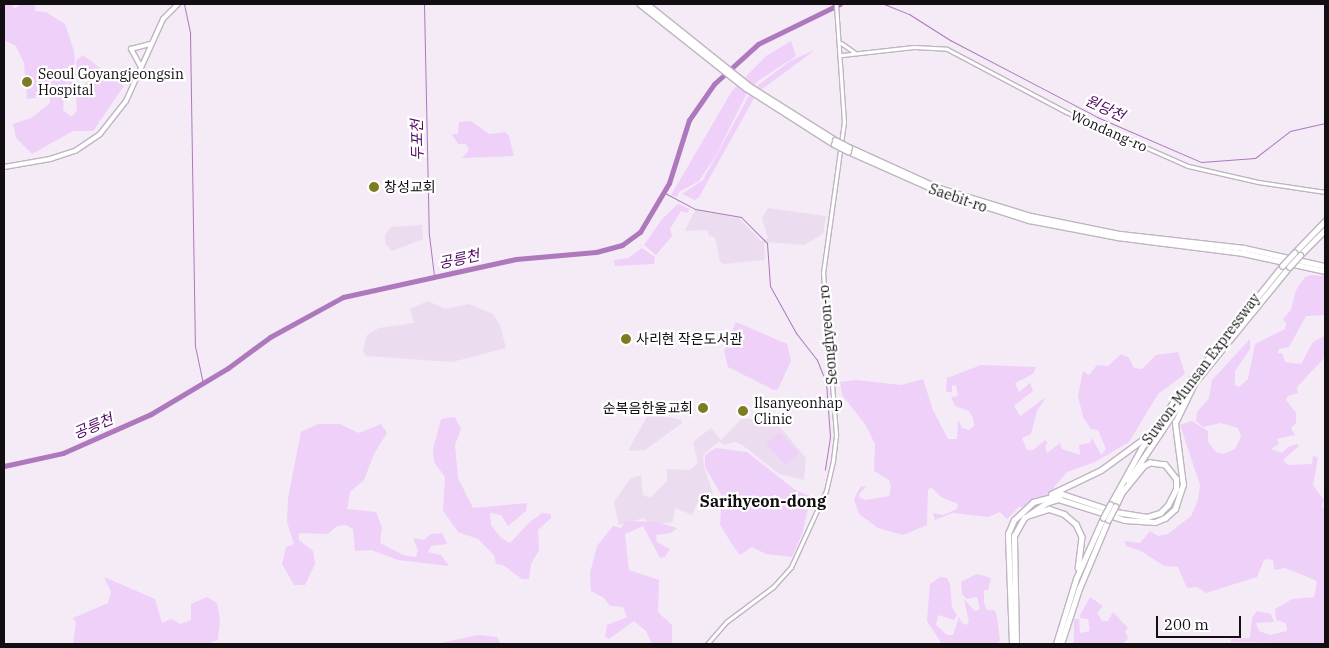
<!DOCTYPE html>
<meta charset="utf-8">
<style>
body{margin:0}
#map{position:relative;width:1329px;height:648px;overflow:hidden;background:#f4ebf7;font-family:"IBM Plex Serif","Noto Sans KR",serif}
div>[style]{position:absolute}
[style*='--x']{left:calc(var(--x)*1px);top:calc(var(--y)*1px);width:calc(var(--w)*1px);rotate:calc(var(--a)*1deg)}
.built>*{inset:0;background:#ebdcef}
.green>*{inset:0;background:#efd0f9;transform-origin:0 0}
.stream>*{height:1px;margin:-0.5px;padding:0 0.5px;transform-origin:0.5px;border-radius:0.5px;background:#ad78bc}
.river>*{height:5px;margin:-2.5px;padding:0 2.5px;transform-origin:2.5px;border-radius:2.5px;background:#ad78bc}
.roads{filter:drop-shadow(1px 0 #beb5c1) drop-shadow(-1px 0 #beb5c1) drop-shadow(0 1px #beb5c1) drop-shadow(0 -1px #beb5c1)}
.secondary>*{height:3px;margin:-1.5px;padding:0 1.5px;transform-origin:1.5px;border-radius:1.5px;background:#fff}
.primary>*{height:4px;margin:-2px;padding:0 2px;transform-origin:2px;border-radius:2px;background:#fff}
.highway>*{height:4.5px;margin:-2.25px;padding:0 2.25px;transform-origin:2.25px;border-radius:2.25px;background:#fff}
.bridges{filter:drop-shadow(1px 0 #beb5c1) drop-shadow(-1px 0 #beb5c1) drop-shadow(0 1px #beb5c1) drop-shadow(0 -1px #beb5c1)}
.highway-bridge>*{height:4.5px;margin:-2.25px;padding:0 2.25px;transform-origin:2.25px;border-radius:2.25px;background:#fff}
.dots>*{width:14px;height:14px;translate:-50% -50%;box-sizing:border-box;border:2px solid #fff;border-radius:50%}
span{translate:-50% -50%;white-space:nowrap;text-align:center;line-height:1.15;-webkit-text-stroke:4.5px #fff;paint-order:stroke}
.poi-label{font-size:14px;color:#120e12}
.left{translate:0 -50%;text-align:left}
.right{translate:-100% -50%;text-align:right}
.street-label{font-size:14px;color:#120e12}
.water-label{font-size:15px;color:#500960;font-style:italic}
.quarter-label{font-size:16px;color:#120e12;font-weight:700}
.frame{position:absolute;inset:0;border:5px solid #120e12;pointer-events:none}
.scale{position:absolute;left:1156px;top:616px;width:85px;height:22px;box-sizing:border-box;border:2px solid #120e12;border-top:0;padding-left:6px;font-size:15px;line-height:18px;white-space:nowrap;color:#120e12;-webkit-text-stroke:4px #fff;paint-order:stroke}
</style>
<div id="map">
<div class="built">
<i style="clip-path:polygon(768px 208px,826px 216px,823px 234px,804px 245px,768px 242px,764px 244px,765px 260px,724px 264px,720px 262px,715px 237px,709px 236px,707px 230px,685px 231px,695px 210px,739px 218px,761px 241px,768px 238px,762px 218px)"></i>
<i style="clip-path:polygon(422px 225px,423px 239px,392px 251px,385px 244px,385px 235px,391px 227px)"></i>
<i style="clip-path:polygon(428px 301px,445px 309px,469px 304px,493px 314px,500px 325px,506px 348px,452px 362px,366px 356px,363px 351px,367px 335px,379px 328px,414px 323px,410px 309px)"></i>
<i style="clip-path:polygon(649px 413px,681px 420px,682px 423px,645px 450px,628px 451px)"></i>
<i style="clip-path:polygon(741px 419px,770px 419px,781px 428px,806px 458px,804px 480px,779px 474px,741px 444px,735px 442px,724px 445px,719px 441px,703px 455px,704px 467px,713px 493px,708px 502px,697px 504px,692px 515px,675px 508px,673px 522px,650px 525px,644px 518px,619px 525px,614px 502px,630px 479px,641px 475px,643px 495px,650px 498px,667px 481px,667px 469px,690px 470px,698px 463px,693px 442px,711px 428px,721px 440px)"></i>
</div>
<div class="green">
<i style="clip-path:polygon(4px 4px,12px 4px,14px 9px,21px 4px,35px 4px,35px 11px,46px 12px,65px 24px,74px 51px,76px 78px,64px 93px,63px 110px,72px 117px,77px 110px,76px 97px,89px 79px,77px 73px,76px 61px,83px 55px,124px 86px,93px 131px,73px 131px,32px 154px,16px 138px,13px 124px,31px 118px,50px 103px,50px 96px,27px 99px,24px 63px,16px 46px,4px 40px)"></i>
<i style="clip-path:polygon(791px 41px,796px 56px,758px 81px,747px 93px,716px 155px,699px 181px,679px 192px,677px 197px,671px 195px,732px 91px,766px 56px)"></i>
<i style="clip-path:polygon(815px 50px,757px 93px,699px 197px,695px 200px,682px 194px,703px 180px,752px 90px,790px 61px)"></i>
<i style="clip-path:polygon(471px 121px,489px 134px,505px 132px,509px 136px,514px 156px,462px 158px,469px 150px,466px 144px,458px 144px,452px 134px,458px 134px,459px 122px)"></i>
<i style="clip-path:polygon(678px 204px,690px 209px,687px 213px,681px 211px,670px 229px,672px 236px,656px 255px,644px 245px,662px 219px)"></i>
<i style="clip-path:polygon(642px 248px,655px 257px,654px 264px,615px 266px,614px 260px,628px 258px)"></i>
<i style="clip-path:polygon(1311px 275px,1325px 276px,1325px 315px,1306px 316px,1289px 347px,1279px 349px,1278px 353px,1282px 353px,1285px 362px,1301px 364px,1313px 342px,1324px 336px,1325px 357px,1297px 387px,1298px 393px,1288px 396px,1286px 400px,1296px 413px,1296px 423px,1291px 428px,1295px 435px,1277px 439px,1279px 444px,1271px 449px,1282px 453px,1288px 447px,1297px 444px,1299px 446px,1283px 460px,1288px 465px,1312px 464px,1313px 455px,1318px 458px,1313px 485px,1324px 500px,1322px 507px,1325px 509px,1325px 644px,1231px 642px,1231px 639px,1250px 638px,1252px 618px,1257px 611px,1271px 614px,1274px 622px,1256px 623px,1259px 631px,1270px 635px,1287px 631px,1286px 623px,1276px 620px,1275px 609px,1292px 599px,1314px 597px,1317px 581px,1285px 568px,1274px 570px,1273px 560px,1269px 559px,1264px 560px,1257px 577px,1206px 593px,1197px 587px,1187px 588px,1178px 567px,1164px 566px,1141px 551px,1126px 546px,1125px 541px,1140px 543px,1150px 531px,1158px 536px,1168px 534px,1191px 516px,1198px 500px,1200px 485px,1180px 425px,1192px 421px,1208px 431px,1208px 442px,1216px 452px,1223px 454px,1235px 449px,1241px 437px,1238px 428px,1221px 423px,1203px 427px,1196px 421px,1197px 412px,1209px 398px,1212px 380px,1250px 339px,1250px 349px,1235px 371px,1235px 385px,1239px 387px,1248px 379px,1255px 344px,1285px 329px,1286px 323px,1283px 319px,1291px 310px,1296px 290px,1305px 277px)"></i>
<i style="clip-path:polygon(736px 322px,787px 344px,791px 361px,778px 389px,774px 390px,728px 367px,724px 351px)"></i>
<i style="clip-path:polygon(1178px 352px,1185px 374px,1158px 394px,1129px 442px,1095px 462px,1067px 472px,1054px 487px,1051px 498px,1035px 506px,1019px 507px,1007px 519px,1000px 512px,988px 517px,953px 513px,935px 520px,933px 513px,943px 515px,957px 509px,958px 504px,941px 497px,931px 487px,928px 490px,927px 525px,903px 535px,878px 528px,859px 514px,854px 499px,861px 486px,866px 487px,859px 494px,860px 498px,866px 500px,889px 496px,891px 486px,889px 480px,874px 471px,875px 444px,865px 424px,842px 395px,840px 382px,857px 380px,901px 385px,923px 379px,933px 410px,948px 439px,957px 439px,958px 420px,962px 428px,969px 430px,974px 426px,973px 418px,969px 411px,955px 406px,951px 397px,958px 396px,956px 385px,952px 386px,952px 392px,946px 392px,947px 378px,981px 365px,1036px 367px,1033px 374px,1015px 383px,1019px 392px,1030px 383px,1033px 391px,1014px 406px,1020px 416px,1046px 397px,1037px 411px,1031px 434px,1022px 438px,1027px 450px,1033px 450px,1045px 440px,1048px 443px,1045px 446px,1047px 453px,1060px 443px,1062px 449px,1080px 455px,1079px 445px,1090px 443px,1092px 438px,1101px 455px,1106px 449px,1098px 430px,1091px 429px,1083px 417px,1078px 396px,1083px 371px,1089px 375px,1097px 365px,1108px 366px,1121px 354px,1129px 358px,1134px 368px,1142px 369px,1156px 355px)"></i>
<i style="clip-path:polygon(455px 417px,461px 429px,455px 445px,458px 478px,473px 508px,527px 503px,526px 511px,508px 526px,501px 515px,490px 513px,491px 525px,501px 538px,510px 543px,530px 522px,542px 513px,551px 514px,551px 518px,538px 530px,539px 550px,531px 564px,529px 579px,522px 579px,503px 565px,496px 564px,494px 555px,478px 539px,458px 532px,443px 511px,445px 477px,434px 462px,433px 449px,441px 419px)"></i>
<i style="clip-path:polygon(318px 424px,340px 424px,359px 433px,381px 424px,387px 433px,374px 454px,364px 480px,350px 492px,347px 509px,376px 512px,382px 527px,380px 543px,403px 555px,416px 557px,418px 550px,413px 538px,424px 540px,431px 534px,442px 533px,447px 544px,431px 546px,428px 552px,441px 555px,449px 566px,398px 560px,371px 550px,355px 551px,353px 529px,346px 525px,337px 526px,328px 534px,299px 533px,299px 540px,313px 551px,315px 564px,305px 585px,294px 585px,282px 564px,286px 547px,294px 544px,287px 522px,288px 498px,301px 432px)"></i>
<i style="left:779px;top:432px;width:29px;height:18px;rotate:46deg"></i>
<i style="clip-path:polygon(716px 448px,747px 452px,794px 489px,811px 497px,802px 534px,792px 557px,766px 554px,752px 547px,740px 555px,733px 546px,720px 525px,722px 496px,705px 467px,705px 455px)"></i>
<i style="clip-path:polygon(626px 521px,657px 522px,677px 528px,671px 533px,656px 535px,657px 542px,670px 549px,665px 557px,660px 558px,643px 526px,625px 534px,629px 570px,659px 580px,658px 612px,672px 625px,672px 644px,652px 644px,646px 631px,634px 621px,609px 639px,605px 637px,607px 625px,627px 617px,623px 607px,610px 606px,604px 598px,591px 591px,590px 573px,597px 546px,613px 526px,621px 528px)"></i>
<i style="clip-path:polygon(977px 574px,991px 578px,988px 590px,984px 590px,984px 603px,987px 610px,994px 610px,997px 616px,1000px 641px,997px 644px,942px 644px,927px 621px,930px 584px,940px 577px,947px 578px,950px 584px,952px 607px,957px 615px,954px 620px,938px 615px,936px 625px,947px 635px,953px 635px,959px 617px,962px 623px,966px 625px,969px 622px,964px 599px,975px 611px,980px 609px,977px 597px,967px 599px,962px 594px,961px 582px)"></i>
<i style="clip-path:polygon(104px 577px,155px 599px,162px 623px,171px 619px,180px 624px,191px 620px,191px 604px,207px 597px,217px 603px,220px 620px,218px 640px,206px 644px,73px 644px,76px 622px,73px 618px,108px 603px,111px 592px)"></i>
<i style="clip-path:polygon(1090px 597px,1103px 606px,1097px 613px,1102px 621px,1108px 621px,1113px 612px,1128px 628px,1125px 631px,1128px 638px,1123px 644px,1074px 644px,1074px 619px,1079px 619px,1080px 633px,1090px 631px,1088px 619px,1080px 618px,1080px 615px)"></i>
<i style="clip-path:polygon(478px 635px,497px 637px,501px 644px,436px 644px)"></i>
</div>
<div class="stream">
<i style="--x:184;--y:4;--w:30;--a:78"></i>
<i style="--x:190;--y:33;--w:313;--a:89.1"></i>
<i style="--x:195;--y:346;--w:38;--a:78"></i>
<i style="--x:424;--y:4;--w:231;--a:88.8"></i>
<i style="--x:429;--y:235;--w:41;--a:83"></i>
<i style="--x:884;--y:4;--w:27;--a:22"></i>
<i style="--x:909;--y:14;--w:49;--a:32.4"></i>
<i style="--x:950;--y:40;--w:166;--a:27.6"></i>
<i style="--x:1097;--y:117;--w:113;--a:23.4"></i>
<i style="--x:1201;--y:162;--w:54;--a:-4.2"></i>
<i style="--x:1255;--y:158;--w:44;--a:-37.6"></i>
<i style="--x:1290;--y:131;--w:36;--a:-13"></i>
<i style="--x:663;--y:192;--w:36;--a:28"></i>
<i style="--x:695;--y:209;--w:47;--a:9.9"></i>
<i style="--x:741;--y:217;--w:37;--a:45"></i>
<i style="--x:767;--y:243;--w:43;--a:86"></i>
<i style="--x:770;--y:286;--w:54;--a:61"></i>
<i style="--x:796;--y:333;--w:34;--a:52"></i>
<i style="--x:817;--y:360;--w:24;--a:68"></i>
<i style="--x:826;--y:382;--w:55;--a:85.8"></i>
<i style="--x:830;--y:437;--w:33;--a:99"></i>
</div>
<div class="river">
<i style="--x:4;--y:466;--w:60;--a:-12.4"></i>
<i style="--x:63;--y:453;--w:96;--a:-23.9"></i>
<i style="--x:151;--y:414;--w:90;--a:-30.9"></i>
<i style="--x:228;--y:368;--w:52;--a:-36.4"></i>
<i style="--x:270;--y:337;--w:83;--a:-28.7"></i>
<i style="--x:343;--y:297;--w:177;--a:-12.4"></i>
<i style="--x:516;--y:259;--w:80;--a:-5"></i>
<i style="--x:596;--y:252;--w:27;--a:-15"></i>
<i style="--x:622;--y:245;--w:22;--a:-36"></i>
<i style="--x:640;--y:232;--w:57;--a:-59.4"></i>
<i style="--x:669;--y:183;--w:66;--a:-72.4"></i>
<i style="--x:689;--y:120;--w:44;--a:-55.2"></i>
<i style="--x:714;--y:84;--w:59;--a:-42.3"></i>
<i style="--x:758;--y:44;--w:91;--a:-26"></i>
</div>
<div class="roads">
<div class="secondary">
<i style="--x:841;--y:43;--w:16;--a:35"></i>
<i style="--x:842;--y:55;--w:72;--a:-6.3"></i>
<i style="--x:914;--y:47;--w:33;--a:3"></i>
<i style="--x:947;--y:49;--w:135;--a:27.9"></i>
<i style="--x:1066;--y:112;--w:133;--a:23.9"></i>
<i style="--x:1188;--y:166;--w:72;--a:12.9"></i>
<i style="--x:1258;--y:182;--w:68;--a:8.5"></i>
<i style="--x:707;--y:644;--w:29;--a:-49"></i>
<i style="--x:726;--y:622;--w:59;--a:-36.7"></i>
<i style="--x:773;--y:587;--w:27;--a:-48"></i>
<i style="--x:791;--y:567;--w:84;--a:-65.3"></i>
<i style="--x:826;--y:491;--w:32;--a:-77"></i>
<i style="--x:833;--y:460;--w:26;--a:-83"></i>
<i style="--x:836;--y:434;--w:162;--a:-94.6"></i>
<i style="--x:823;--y:273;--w:152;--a:-82.1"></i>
<i style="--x:844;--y:122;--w:118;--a:-93.9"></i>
</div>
<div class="primary">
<i style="--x:141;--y:67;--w:21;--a:-119"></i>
<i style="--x:131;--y:49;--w:20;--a:-15"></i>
<i style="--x:4;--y:167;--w:47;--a:-9.9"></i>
<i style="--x:50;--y:159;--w:26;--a:-18"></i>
<i style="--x:75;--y:151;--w:30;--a:-34"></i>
<i style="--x:100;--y:134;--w:42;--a:-51.8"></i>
<i style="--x:126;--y:101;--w:90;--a:-65.7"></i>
<i style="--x:163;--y:19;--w:21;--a:-45"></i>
</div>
<div class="highway">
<i style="--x:640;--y:4;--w:135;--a:38.4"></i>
<i style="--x:746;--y:88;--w:104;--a:32.5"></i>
<i style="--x:647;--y:4;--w:129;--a:38.7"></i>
<i style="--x:748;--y:85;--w:103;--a:32.3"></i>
<i style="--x:849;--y:147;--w:99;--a:24.5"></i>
<i style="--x:939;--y:188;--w:96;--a:16.9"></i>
<i style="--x:1031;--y:216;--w:91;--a:11.4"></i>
<i style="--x:1120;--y:234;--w:125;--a:6.4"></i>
<i style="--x:1244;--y:248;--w:83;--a:12.5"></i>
<i style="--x:848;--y:151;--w:98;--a:24"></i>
<i style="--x:938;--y:191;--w:96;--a:17.7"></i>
<i style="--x:1029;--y:220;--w:90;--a:10.9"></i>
<i style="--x:1117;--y:237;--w:127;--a:7.2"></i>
<i style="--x:1243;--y:253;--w:84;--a:12.4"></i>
<i style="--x:1294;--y:253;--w:45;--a:-45.9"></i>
<i style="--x:1300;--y:255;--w:35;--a:-45"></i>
<i style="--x:1192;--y:386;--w:154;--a:-50.8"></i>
<i style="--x:1128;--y:481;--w:97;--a:-56.3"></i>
<i style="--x:1051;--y:494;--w:55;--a:-25.6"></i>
<i style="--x:1101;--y:470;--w:59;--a:-36.1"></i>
<i style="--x:1110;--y:505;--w:64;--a:-61"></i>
<i style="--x:1141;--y:449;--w:58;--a:-55.5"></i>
<i style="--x:1174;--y:401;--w:173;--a:-51.3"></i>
<i style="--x:1115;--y:507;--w:19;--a:-65"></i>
<i style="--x:1030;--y:515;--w:20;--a:-18"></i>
<i style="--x:1049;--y:509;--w:16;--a:18"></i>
<i style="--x:1064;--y:514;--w:16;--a:40"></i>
<i style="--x:1076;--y:524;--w:14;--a:65"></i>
<i style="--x:1082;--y:537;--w:31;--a:97"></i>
<i style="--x:1012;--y:644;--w:110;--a:-92.1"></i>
<i style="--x:1008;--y:534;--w:15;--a:-67"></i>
<i style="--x:1014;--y:520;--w:26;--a:-43"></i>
<i style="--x:1033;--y:502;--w:30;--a:-15"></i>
<i style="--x:1062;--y:494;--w:57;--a:18.4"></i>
<i style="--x:1116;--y:512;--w:31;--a:9"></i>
<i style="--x:1147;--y:517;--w:14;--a:-17"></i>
<i style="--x:1160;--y:513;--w:11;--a:-45"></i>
<i style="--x:1168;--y:505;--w:18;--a:-63"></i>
<i style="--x:1176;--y:489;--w:10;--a:-90"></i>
<i style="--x:1176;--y:479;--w:18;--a:-128"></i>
<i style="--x:1165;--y:465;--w:15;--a:-172"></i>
<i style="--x:1150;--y:463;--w:7;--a:153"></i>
<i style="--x:1144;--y:466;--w:33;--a:129"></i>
<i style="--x:1016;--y:644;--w:108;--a:-91.1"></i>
<i style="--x:1014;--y:536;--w:21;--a:-61"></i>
<i style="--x:1024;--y:518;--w:27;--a:-34"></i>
<i style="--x:1046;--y:503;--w:13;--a:-18"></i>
<i style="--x:1058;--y:499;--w:70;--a:17.4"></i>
<i style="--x:1125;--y:520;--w:30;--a:4"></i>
<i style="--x:1155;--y:522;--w:11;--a:-22"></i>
<i style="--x:1165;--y:518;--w:13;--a:-42"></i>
<i style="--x:1175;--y:509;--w:25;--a:-72"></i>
<i style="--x:1183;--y:485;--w:63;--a:-97.4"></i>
<i style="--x:1175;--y:423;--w:43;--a:-64"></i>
<i style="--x:1056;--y:644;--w:68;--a:-72.9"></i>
<i style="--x:1076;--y:579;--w:67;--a:-66.1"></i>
<i style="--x:1061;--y:644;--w:58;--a:-71.9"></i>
<i style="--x:1079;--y:589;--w:75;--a:-67.2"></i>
</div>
</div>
<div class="bridges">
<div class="highway-bridge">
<i style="--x:835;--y:140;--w:16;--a:27"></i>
<i style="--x:834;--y:144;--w:16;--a:27"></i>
<i style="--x:1282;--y:266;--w:18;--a:-47"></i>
<i style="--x:1289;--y:267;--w:16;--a:-47"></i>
<i style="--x:1103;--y:518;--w:15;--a:-62"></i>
<i style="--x:1108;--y:520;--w:15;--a:-62"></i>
</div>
</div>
<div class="dots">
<i style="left:27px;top:82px;background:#7d7c23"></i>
<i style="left:374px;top:187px;background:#7d7c23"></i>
<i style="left:626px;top:339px;background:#7d7c23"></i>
<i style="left:703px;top:408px;background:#7d7c23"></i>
<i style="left:743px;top:411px;background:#7d7c23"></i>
</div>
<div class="poi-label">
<span class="left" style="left:38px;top:82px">Seoul Goyangjeongsin<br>Hospital</span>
<span class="left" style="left:384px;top:187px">창성교회</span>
<span class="left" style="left:636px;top:339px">사리현 작은도서관</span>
<span class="left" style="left:754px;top:411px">Ilsanyeonhap<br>Clinic</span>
<span class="right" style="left:693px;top:408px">순복음한울교회</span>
</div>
<div class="street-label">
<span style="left:1109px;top:131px;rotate:24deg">Wondang-ro</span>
<span style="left:958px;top:198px;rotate:19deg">Saebit-ro</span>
<span style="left:828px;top:335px;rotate:-95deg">Seonghyeon-ro</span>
<span style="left:1201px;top:369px;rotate:-53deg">Suwon-Munsan Expressway</span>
</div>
<div class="water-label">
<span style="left:1105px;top:108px;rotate:25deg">원당천</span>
<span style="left:417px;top:140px;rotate:-91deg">두포천</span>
<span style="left:459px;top:259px;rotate:-12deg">공릉천</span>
<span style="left:93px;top:426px;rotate:-23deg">공릉천</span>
</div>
<div class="quarter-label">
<span style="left:763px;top:501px">Sarihyeon-dong</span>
</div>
<div class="frame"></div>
<div class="scale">200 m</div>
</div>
